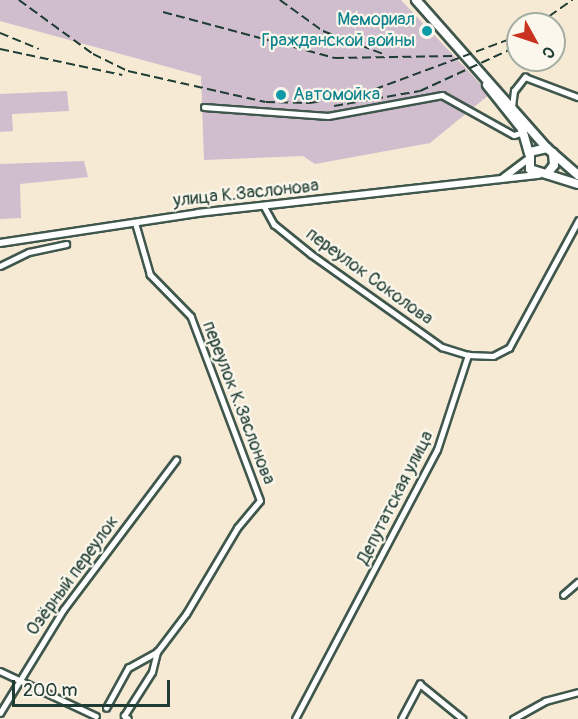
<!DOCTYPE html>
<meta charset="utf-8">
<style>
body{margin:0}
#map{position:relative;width:578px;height:719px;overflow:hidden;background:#f6ead4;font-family:Pangolin,sans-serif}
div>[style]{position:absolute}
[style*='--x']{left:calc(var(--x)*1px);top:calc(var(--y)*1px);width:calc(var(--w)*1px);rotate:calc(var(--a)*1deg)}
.industrial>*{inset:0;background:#d0bdcd}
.roads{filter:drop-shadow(2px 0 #3f574c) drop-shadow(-2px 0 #3f574c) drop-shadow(0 2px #3f574c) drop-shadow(0 -2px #3f574c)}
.minor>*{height:4.5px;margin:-2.25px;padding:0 2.25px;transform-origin:2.25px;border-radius:2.25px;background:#fff}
.tertiary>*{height:6px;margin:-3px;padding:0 3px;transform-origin:3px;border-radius:3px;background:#fff}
.primary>*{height:8px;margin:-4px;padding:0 4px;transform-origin:4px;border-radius:4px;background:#fff}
.rail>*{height:1.5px;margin-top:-0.75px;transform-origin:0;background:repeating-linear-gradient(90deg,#1f3d34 0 9px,transparent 0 13.5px)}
.dots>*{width:16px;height:16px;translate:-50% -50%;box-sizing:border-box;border:3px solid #fbf7ec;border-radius:50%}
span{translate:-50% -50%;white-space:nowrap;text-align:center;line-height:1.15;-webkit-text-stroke:4.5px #fbf7ec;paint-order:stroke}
.culture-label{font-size:18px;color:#0d838f}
.right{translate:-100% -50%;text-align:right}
.left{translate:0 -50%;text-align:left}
.street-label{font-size:18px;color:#1f3d34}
.north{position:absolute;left:506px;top:12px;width:60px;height:60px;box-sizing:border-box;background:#fbf7ec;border:2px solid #a3ada2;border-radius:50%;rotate:130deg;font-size:16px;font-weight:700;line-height:24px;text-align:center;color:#1f3d34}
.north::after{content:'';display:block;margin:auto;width:21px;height:27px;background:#c8321e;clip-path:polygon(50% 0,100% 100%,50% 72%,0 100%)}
.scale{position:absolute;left:12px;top:680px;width:158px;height:27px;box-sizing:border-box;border:3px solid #1f3d34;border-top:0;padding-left:8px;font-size:18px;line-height:21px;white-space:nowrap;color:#1f3d34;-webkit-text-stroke:4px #fbf7ec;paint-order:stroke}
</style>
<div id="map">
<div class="industrial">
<i style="clip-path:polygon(0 0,401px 0,490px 94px,430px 143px,315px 164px,303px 156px,204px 160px,201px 76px,0 21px)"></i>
<i style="clip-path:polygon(67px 91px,69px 111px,12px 114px,13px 131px,0 132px,0 94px)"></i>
<i style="clip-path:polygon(84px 161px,88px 177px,20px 184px,21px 218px,0 219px,0 164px)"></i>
</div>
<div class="roads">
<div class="minor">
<i style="--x:204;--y:107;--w:124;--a:4.2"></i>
<i style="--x:328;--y:116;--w:116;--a:-10.4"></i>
<i style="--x:442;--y:95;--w:82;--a:29.1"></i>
<i style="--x:514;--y:135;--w:10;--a:-17"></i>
<i style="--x:512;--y:107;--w:16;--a:-83"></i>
<i style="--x:514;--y:91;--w:18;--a:-52"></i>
<i style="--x:525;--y:77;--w:57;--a:20.7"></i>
<i style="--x:264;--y:206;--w:21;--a:61"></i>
<i style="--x:274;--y:224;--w:48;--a:39"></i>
<i style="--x:311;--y:254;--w:161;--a:35.4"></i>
<i style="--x:442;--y:347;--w:27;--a:17"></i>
<i style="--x:0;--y:266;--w:32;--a:-26"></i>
<i style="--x:29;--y:252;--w:38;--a:-12"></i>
<i style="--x:563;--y:595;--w:20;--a:-41"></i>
<i style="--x:0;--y:671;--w:106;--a:25.1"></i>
<i style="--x:106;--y:708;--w:46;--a:-61.2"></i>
<i style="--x:128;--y:668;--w:33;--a:-29"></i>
<i style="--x:157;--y:652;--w:48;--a:-52.7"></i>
<i style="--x:186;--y:614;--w:100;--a:-59.3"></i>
<i style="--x:237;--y:528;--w:35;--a:-50"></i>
<i style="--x:260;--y:501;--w:197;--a:-110.6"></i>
<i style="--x:191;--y:317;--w:59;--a:-134.3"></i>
<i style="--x:150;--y:275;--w:54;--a:-106.1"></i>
<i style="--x:0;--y:713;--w:121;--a:-58.5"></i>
<i style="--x:63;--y:610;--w:188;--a:-53"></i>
<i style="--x:128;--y:719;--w:5;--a:-143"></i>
<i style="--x:124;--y:716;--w:52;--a:-57.5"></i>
<i style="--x:152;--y:672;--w:21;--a:-76"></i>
<i style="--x:295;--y:719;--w:304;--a:-62.2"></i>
<i style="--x:437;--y:450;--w:100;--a:-71.9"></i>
<i style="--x:468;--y:355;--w:25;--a:2"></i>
<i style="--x:493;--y:356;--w:18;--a:-27"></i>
<i style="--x:509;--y:348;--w:145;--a:-61.5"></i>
<i style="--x:401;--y:719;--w:40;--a:-62"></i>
<i style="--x:420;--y:684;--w:55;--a:39.1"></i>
<i style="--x:513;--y:719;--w:37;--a:-29"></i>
<i style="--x:545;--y:701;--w:34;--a:-15"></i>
</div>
<div class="tertiary">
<i style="--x:503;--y:178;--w:30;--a:-37"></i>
<i style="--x:0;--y:243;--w:200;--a:-8.6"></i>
<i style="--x:198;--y:213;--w:343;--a:-6.4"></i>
</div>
<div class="primary">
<i style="--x:416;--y:0;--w:198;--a:48.5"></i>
<i style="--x:547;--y:148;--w:41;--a:41.1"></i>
<i style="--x:487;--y:85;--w:56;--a:51.5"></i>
<i style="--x:522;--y:129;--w:26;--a:74"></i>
<i style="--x:547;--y:148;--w:17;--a:167"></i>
<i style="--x:530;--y:152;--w:17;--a:90"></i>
<i style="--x:530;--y:169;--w:50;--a:17.4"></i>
<i style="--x:547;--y:174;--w:11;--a:-52"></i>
<i style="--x:554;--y:165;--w:12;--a:-95"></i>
</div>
</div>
<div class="rail">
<i style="--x:19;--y:0;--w:92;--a:36.1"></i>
<i style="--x:93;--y:54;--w:39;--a:26"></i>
<i style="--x:128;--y:71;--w:141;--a:12.7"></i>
<i style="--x:266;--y:102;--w:44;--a:1.3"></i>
<i style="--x:310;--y:103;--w:53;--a:-9.8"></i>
<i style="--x:362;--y:94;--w:166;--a:-20.4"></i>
<i style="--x:280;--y:0;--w:53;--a:35.8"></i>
<i style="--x:323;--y:31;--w:67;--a:20.9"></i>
<i style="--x:163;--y:12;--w:178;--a:15"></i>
<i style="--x:335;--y:58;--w:118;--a:-1"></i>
<i style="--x:538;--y:24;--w:42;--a:-35.2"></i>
<i style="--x:0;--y:33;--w:42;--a:22.3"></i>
<i style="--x:0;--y:49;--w:125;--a:12"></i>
<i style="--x:334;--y:106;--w:87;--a:-9.9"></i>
<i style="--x:420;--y:91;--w:108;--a:-24.7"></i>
</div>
<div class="dots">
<i style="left:427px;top:31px;background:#0f9aa8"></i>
<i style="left:281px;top:95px;background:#0f9aa8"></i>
</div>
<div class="culture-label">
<span class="right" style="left:415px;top:31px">Мемориал<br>Гражданской войны</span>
<span class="left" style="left:293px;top:95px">Автомойка</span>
</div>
<div class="street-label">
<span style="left:246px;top:194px;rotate:-6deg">улица К.Заслонова</span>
<span style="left:369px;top:277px;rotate:36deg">переулок Соколова</span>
<span style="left:238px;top:403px;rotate:69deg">переулок К.Заслонова</span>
<span style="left:396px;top:498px;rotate:-63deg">Депутатская улица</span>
<span style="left:73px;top:576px;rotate:-54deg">Озёрный переулок</span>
</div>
<div class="north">С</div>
<div class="scale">200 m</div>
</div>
